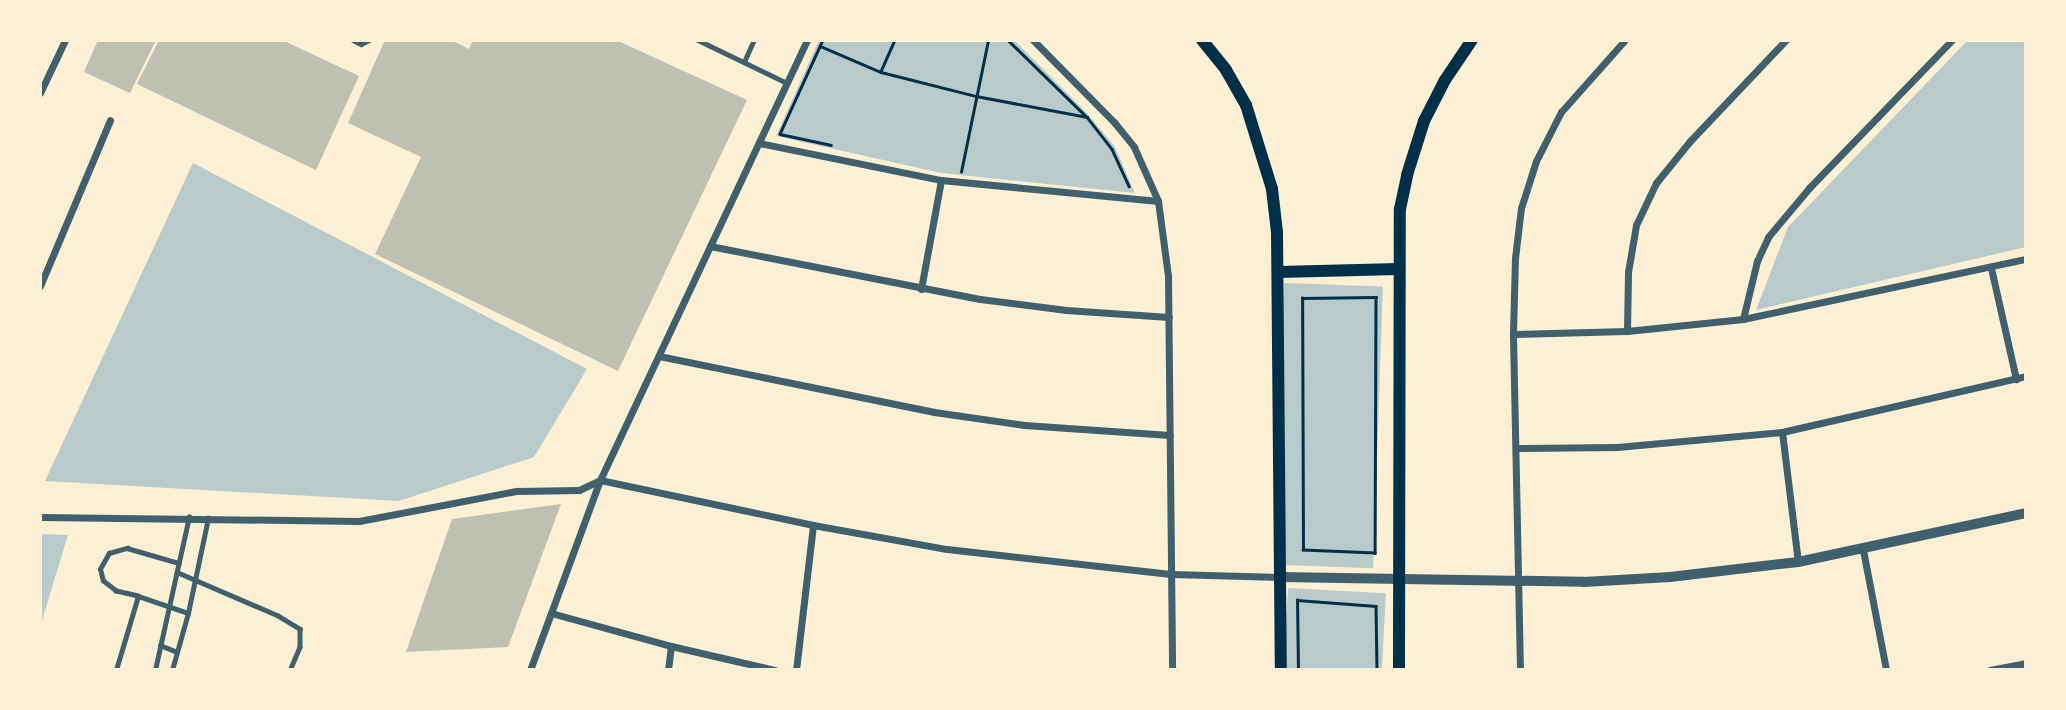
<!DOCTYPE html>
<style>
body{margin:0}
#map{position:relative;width:2066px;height:710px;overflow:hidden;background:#fdf0d5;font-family:"Sofia Sans Condensed",sans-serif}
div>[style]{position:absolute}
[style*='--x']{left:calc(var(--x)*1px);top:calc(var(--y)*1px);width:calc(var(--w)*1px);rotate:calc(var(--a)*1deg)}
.green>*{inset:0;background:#b9caca;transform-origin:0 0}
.building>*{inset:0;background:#bec0b2}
.path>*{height:2.5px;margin:-1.25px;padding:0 1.25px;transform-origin:1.25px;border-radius:1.25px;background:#003049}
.service>*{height:4.5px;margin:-2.25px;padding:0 2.25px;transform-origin:2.25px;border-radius:2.25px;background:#3f606c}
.minor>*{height:7px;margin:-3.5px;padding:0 3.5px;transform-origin:3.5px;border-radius:3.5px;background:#3f606c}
.tertiary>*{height:10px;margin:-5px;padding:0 5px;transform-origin:5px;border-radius:5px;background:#3f606c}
.secondary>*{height:12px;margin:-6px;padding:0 6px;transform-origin:6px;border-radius:6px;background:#003049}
span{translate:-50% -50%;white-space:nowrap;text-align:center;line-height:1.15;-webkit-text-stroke:7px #fdf0d5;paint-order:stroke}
.frame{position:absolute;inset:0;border:42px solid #fdf0d5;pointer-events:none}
</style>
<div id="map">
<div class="green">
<i style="clip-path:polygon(819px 40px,1014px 40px,1085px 111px,1115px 147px,1135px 193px,941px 173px,776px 136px)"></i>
<i style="clip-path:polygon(1968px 40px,2026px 40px,2026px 247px,1756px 310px,1788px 227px)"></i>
<i style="clip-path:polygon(193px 163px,587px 369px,534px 457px,399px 501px,45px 481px)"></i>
<i style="left:1284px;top:283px;width:99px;height:282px;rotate:2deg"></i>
<i style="clip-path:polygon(40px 534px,68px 535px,40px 627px)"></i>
<i style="left:1288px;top:588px;width:98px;height:82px;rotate:3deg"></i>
</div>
<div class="building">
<i style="clip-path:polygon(98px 40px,156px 40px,130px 93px,84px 72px)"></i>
<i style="clip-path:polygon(159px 40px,282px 40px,359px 76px,316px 170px,137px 84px)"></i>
<i style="clip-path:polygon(385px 40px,451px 40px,469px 49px,473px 40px,616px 40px,747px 100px,618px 371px,375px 254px,421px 157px,348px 123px)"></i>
<i style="clip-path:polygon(561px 504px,508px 647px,406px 652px,452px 519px)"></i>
</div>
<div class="path">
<i style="--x:823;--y:40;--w:103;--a:114.6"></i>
<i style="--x:780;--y:134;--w:52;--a:12.2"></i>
<i style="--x:895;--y:40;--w:35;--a:114"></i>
<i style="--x:881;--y:72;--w:98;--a:14.2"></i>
<i style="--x:976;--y:96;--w:113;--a:10.7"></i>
<i style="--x:1008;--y:40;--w:110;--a:44.3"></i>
<i style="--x:1087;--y:117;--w:41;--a:52"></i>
<i style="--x:1112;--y:149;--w:41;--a:65.3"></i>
<i style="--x:820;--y:46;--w:66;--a:23.1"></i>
<i style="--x:961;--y:172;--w:135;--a:-78.4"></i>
<i style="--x:1376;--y:297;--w:256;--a:90.2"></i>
<i style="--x:1375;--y:553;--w:72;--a:-177.6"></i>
<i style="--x:1303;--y:550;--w:252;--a:-90.2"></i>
<i style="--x:1302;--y:298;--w:74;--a:-0.8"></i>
<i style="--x:1298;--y:670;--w:70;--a:-90.8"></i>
<i style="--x:1297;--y:600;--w:79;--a:4.3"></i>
<i style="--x:1376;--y:606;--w:64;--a:89.1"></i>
</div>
<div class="service">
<i style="--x:353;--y:40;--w:9;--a:27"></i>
<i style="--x:361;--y:44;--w:9;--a:-27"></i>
<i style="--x:698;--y:40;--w:99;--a:25.8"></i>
<i style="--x:744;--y:62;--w:24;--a:-66"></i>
<i style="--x:177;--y:572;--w:109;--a:23.3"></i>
<i style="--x:277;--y:615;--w:27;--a:31"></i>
<i style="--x:300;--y:629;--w:18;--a:90"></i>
<i style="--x:300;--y:647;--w:25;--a:113"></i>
<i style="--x:138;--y:596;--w:23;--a:-167"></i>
<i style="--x:116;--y:591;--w:16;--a:-142"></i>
<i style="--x:103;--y:581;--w:12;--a:-104"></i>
<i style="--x:100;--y:569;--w:18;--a:-61"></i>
<i style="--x:109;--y:553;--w:19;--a:-16"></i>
<i style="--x:127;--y:548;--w:54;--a:16.1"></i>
<i style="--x:160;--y:645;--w:18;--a:22"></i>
<i style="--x:116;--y:670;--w:77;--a:-73.4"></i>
<i style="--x:138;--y:596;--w:53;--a:18.8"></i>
<i style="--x:155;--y:670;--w:157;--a:-77.5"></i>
<i style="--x:172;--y:670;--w:59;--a:-74.3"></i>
<i style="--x:188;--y:613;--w:97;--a:-78.1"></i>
</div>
<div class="minor">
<i style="--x:1033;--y:40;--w:115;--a:45.4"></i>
<i style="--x:1114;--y:122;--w:32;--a:51"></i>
<i style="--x:1134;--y:147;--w:59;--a:66"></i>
<i style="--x:1158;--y:201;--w:76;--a:82.4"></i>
<i style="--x:1168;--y:276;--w:394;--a:89.4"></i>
<i style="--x:40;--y:93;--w:59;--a:-64.7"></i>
<i style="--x:759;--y:143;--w:186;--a:11.5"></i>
<i style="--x:941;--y:180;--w:218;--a:5.5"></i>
<i style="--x:710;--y:246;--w:275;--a:11.1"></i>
<i style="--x:980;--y:299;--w:87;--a:7.3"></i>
<i style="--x:1066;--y:310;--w:103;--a:3.9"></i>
<i style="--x:1991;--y:268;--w:114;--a:77.3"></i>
<i style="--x:40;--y:286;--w:180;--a:-67.1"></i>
<i style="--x:921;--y:289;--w:111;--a:-79.6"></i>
<i style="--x:1743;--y:319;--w:60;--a:-76.4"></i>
<i style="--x:1757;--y:261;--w:26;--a:-65"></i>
<i style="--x:1768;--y:237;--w:64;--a:-50.1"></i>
<i style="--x:1809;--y:188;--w:206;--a:-46"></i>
<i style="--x:1627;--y:331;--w:59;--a:-89"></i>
<i style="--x:1628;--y:272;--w:48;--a:-80.3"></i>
<i style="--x:1636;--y:225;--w:47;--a:-64.5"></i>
<i style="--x:1656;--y:183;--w:54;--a:-51"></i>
<i style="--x:1690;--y:141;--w:139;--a:-46.5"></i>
<i style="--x:1513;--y:334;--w:114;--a:-1.5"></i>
<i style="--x:1627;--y:331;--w:117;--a:-5.9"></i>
<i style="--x:1743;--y:319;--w:289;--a:-12"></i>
<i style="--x:659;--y:356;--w:281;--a:11.5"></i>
<i style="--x:934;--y:412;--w:91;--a:8.2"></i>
<i style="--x:1024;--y:425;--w:146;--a:3.9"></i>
<i style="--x:1782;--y:432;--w:131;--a:83"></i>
<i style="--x:1517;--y:448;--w:100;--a:-0.6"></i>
<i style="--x:1617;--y:447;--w:166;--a:-5.2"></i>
<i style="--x:1782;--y:432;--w:250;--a:-12.9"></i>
<i style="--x:600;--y:480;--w:218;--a:11.9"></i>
<i style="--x:813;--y:525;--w:136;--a:10.2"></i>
<i style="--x:947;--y:549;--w:225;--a:6.4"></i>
<i style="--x:1171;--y:574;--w:108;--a:1.6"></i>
<i style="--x:40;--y:517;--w:319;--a:0.7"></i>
<i style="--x:359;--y:521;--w:161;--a:-10.8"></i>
<i style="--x:517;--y:491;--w:62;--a:-0.9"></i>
<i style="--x:579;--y:490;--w:23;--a:-25"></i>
<i style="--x:1863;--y:550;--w:122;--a:79.1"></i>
<i style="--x:551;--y:613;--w:124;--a:15.4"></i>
<i style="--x:671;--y:646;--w:107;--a:13"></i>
<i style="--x:530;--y:670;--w:202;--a:-69.8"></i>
<i style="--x:600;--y:480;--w:486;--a:-64.8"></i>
<i style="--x:668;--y:670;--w:24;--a:-83"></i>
<i style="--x:796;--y:670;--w:146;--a:-83.3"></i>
<i style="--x:1520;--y:670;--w:336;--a:-91.2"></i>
<i style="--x:1513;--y:334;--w:76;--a:-88.5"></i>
<i style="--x:1515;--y:258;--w:50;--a:-83.2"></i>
<i style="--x:1521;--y:208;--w:49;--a:-72.3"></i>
<i style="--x:1536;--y:161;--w:55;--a:-63"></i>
<i style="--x:1561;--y:112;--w:96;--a:-48.4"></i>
<i style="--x:1990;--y:670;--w:37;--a:-11"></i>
</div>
<div class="tertiary">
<i style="--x:1279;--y:577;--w:305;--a:0.9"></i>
<i style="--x:1584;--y:582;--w:86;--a:-3.3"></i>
<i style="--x:1670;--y:577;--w:129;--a:-6.7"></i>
<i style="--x:1798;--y:562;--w:233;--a:-12.1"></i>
</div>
<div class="secondary">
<i style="--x:1202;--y:40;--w:38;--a:51"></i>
<i style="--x:1226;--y:70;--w:40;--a:60.3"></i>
<i style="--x:1246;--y:105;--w:88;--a:72.8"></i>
<i style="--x:1272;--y:189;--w:43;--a:83.4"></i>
<i style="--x:1277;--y:232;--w:438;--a:89.5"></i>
<i style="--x:1279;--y:272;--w:119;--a:-1.4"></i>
<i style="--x:1399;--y:670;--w:461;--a:-89.9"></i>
<i style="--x:1400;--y:209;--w:35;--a:-78"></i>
<i style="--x:1407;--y:175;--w:57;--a:-72.5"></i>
<i style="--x:1424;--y:121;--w:46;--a:-62.9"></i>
<i style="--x:1445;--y:80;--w:48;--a:-56"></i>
</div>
<div class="frame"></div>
</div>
